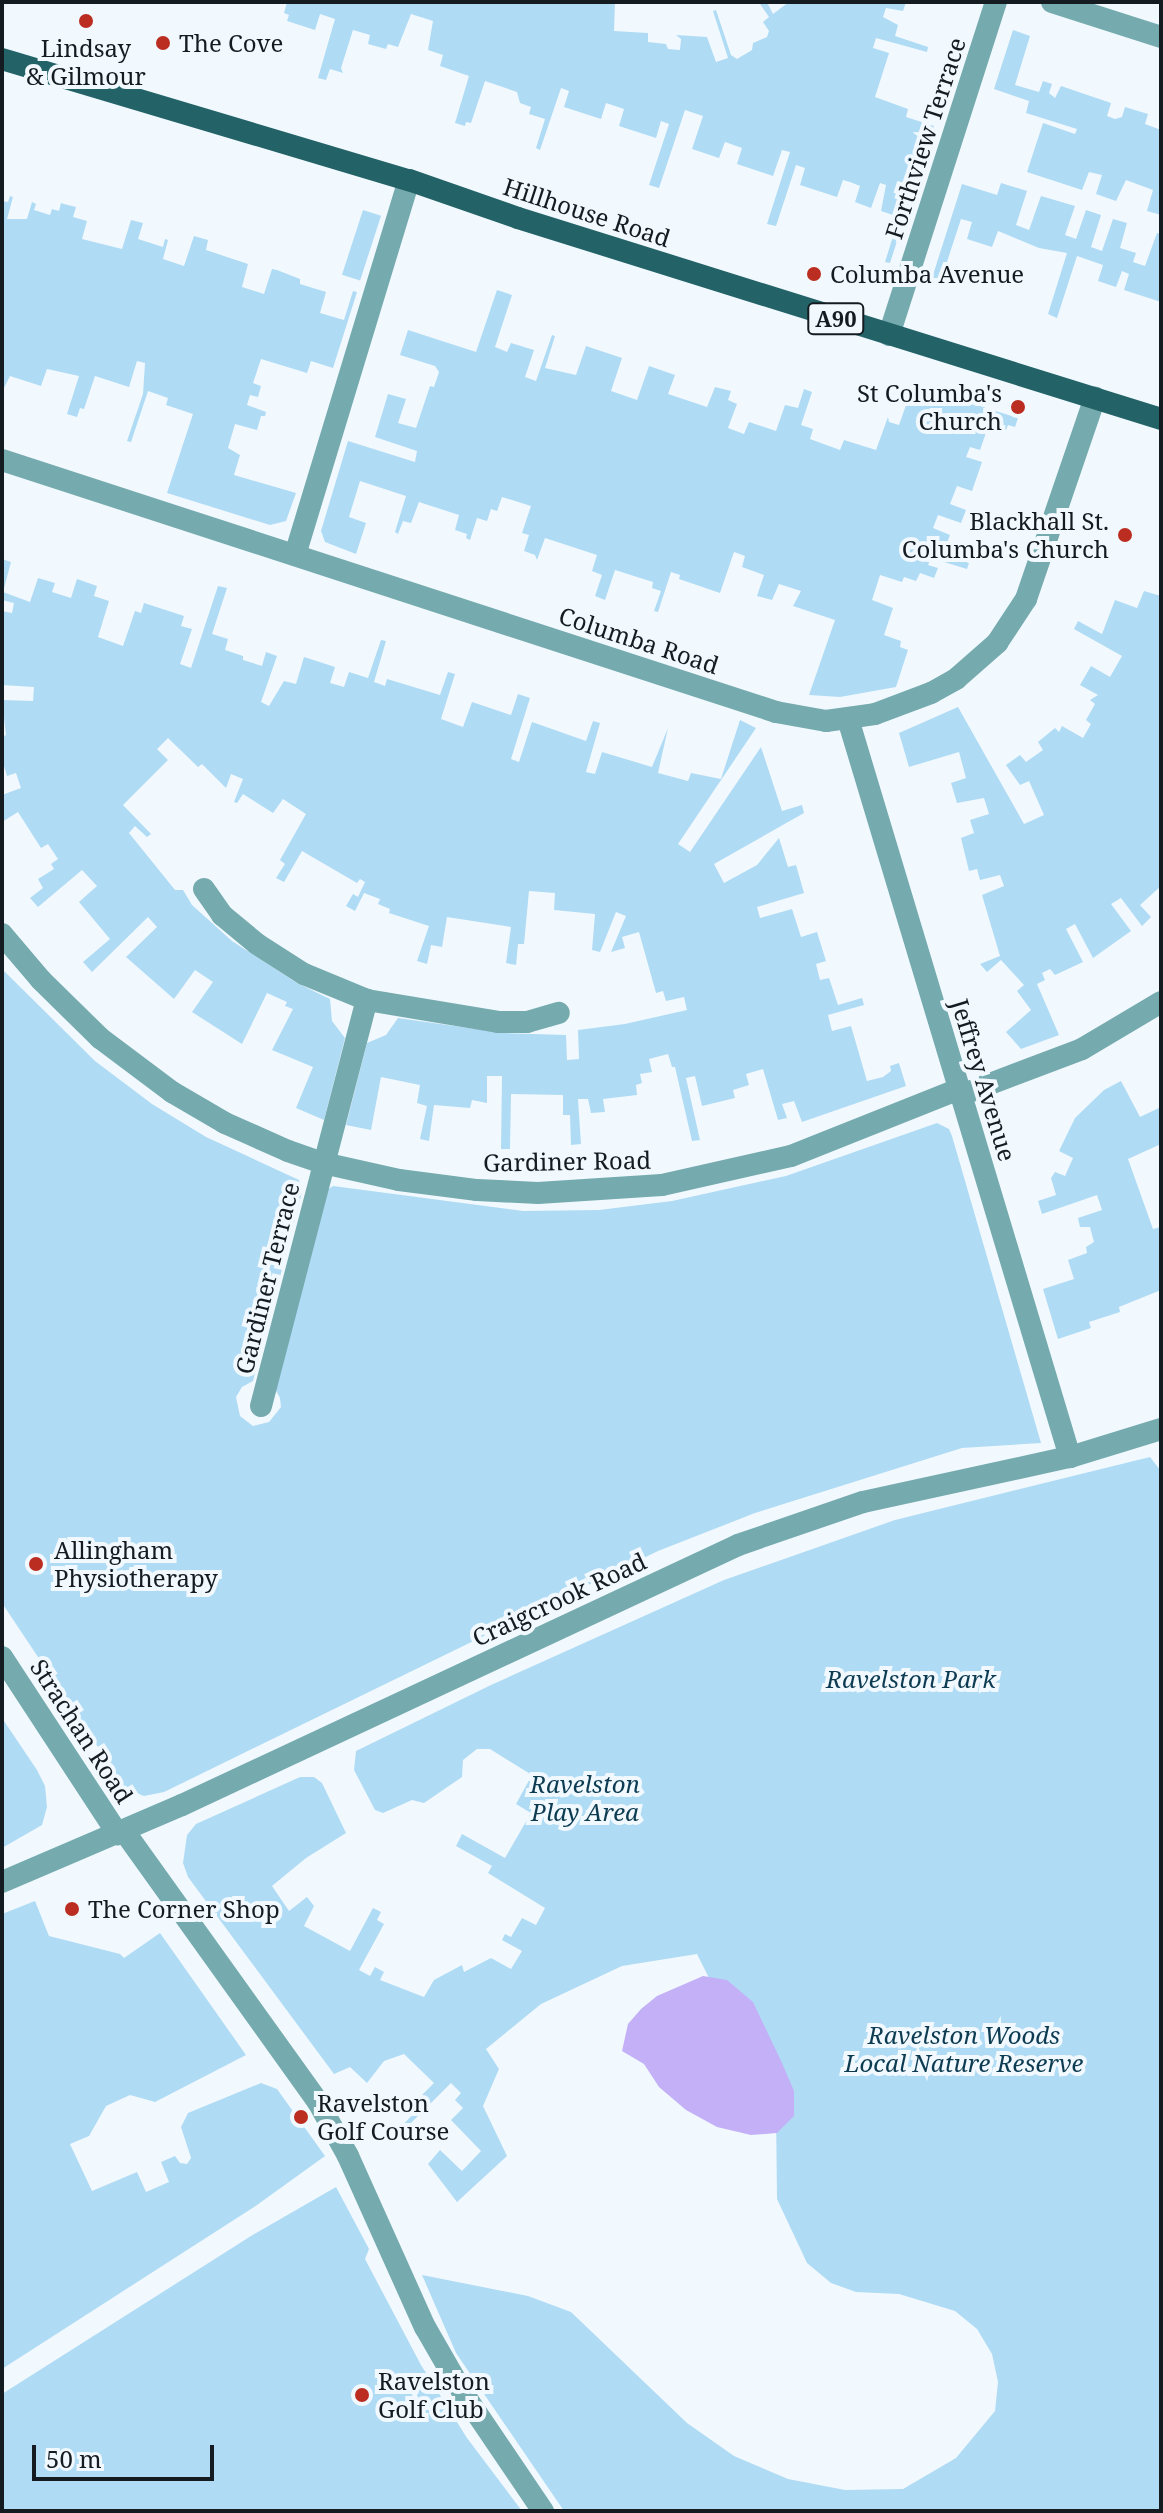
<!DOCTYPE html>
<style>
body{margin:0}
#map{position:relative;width:1163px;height:2513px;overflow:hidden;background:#f1f9fe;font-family:"Noto Serif",serif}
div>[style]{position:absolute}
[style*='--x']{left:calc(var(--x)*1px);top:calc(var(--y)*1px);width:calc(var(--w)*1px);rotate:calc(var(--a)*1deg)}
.green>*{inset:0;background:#b0dbf5;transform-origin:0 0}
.water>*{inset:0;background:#c3b0f7}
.minor>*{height:22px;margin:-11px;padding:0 11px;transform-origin:11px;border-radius:11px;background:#75abaf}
.tertiary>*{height:22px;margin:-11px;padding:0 11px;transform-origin:11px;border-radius:11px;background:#75abaf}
.primary>*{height:22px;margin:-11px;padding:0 11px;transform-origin:11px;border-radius:11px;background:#236368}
.dots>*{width:22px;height:22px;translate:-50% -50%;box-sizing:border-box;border:4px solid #f1f9fe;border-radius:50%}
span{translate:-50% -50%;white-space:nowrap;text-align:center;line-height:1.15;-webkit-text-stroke:8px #f1f9fe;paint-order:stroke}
.shield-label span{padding:2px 6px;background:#f1f9fe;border:2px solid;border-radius:6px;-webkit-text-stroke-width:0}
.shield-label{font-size:22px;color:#151c21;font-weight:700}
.poi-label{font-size:24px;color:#151c21}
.left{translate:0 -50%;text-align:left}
.right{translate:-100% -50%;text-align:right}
.street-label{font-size:24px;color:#151c21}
.park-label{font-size:24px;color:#0d3b52;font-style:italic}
.frame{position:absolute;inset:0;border:4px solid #151c21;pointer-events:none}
.scale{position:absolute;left:32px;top:2445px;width:182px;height:36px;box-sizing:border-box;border:4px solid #151c21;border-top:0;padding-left:10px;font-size:24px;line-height:28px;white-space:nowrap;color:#151c21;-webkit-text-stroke:6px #f1f9fe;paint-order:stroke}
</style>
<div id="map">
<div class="green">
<i style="clip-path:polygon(287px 2px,615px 2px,614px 31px,648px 33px,648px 42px,666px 44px,668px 49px,680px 50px,681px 39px,676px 35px,707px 37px,716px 62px,728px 58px,713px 11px,716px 10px,731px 55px,737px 59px,752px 50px,753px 43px,767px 37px,769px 31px,763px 22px,769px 17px,760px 4px,763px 2px,767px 2px,773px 14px,789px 2px,906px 2px,903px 11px,886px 8px,883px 17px,898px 25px,895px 36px,928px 47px,927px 52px,876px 38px,873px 48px,889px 53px,875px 97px,908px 109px,906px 117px,934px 126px,890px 263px,885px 262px,899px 217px,881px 211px,886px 185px,880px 183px,871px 208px,855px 202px,860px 186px,850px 182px,843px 180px,837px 197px,800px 185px,805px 168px,796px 165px,776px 226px,767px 224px,790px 152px,782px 150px,773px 176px,737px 164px,742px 148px,725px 142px,719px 158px,692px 149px,703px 116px,685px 110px,659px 188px,649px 185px,669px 124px,661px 121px,656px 138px,619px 126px,624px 109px,606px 103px,601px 119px,564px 107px,569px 91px,561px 88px,540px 150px,536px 148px,545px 119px,529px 114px,531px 107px,520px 103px,517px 92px,485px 81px,471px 123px,466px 122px,465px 126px,455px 123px,469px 76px,440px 66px,443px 55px,428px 50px,433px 21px,411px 14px,398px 47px,388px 44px,386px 49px,368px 44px,370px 35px,353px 30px,341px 68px,343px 73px,330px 69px,326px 80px,318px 78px,335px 19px,320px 14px,315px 30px,287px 21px,289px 15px,284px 13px)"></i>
<i style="clip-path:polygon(1013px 30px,1030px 36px,1015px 85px,1039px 92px,1043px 81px,1052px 84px,1049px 93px,1055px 98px,1061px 86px,1111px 103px,1107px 116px,1115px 119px,1122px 117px,1125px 107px,1148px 114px,1145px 124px,1161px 130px,1161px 215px,1147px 211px,1153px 190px,1126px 180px,1116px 201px,1096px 194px,1102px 175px,1089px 172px,1082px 190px,1027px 172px,1043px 123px,1075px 134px,1077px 129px,1026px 113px,1029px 101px,994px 89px)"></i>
<i style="clip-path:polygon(1001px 183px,1027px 191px,1016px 225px,1029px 230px,1041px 196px,1075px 206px,1065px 235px,1076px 239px,1086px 210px,1101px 215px,1091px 247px,1102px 251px,1113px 219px,1127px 223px,1120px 248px,1136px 253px,1133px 262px,1145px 266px,1157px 233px,1161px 234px,1161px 302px,1124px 290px,1129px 274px,1122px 271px,1116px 287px,1098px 281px,1103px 265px,1077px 256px,1057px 318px,1048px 314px,1067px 253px,1039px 248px,998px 231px,992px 247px,967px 239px,972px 222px,961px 219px,941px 280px,932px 278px,962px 184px,997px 195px)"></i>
<i style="clip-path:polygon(10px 196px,13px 197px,7px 219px,27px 219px,32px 202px,36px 204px,34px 210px,50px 215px,52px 209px,59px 211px,61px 203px,64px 204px,76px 207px,73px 217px,87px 221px,82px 239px,122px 249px,131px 220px,143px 223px,138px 239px,163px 247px,165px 239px,168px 240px,163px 259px,184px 266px,194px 236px,208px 240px,206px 250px,248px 264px,242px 287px,264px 294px,272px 269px,277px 270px,300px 279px,300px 284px,326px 292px,320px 313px,344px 320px,353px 291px,357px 292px,333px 368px,311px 361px,307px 373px,261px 359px,253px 383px,261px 386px,258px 397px,250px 395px,247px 405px,266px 412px,265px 416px,261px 416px,257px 430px,235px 424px,228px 448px,240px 455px,234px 475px,296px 493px,286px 521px,270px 525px,167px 493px,193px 414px,166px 405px,168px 398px,148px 391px,131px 442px,127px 441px,143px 394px,145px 363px,137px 361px,129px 387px,95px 376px,84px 409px,80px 408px,77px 417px,67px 414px,79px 376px,47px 369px,41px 386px,10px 376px,2px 392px,2px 201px,8px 202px)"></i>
<i style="left:363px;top:210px;width:19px;height:68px;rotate:18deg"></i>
<i style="clip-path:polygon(497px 290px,512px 295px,495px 347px,507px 352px,511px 343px,534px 350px,525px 377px,536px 381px,552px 335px,555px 336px,545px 368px,576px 375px,586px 346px,622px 358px,611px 391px,637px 400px,649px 366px,675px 375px,668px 394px,707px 407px,715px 387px,731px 391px,728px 400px,737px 404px,728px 428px,744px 434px,749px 422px,776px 431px,785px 405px,798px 408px,804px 389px,812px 392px,801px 425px,813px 429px,810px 439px,840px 450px,844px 440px,876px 450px,888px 417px,889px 422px,899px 425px,913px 385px,1018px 418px,1015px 427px,1008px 425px,1006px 430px,989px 424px,980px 450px,970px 447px,966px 457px,982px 462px,972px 491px,957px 486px,950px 504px,966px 510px,961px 523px,938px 515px,933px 528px,950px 535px,945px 548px,965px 555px,963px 561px,969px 563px,967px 569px,931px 558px,928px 565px,938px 568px,934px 578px,920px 573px,916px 581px,904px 577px,902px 582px,880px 575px,872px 600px,893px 608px,884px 635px,901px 641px,900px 647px,908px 650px,896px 687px,840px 697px,809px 695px,835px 620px,793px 606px,801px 591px,779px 584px,772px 600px,757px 596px,764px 575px,742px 567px,745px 556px,734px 552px,720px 593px,679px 579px,680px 575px,671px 572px,658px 612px,654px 611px,661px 591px,652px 588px,653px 582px,615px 570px,605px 600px,595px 596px,602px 575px,592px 571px,597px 555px,545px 538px,537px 560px,535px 555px,524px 551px,529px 535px,522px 533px,531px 506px,502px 497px,497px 511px,491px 509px,487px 521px,477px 518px,470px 540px,466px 538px,467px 534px,455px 530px,459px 515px,419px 502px,411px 523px,403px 521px,398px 534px,395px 532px,406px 496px,360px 481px,349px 517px,366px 523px,356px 554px,325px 542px,321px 531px,348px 441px,415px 462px,417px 451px,375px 437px,388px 394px,406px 399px,398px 423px,416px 428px,430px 386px,434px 387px,439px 372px,435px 366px,400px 355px,408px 330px,476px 352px)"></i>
<i style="clip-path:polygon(2px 559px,11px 562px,3px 592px,30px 602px,38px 578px,55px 583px,52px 592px,71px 598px,77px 579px,97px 586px,94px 596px,109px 601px,98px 637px,123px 646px,135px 611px,141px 613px,144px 603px,184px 616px,181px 626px,192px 629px,180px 664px,191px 668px,218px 586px,227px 588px,212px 634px,228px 639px,225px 650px,243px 656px,243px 660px,262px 666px,266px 652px,277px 656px,261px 702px,269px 706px,284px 681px,296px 684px,304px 657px,335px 667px,330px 683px,344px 687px,349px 672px,368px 678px,381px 640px,386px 641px,374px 682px,385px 686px,387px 679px,440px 695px,448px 672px,455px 674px,441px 719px,463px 727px,472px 702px,511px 715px,518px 694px,530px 698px,511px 759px,519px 762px,532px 722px,586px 741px,593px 721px,600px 723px,586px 772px,595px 774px,602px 752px,652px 767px,668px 728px,658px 773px,688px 781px,691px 773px,721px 779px,740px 720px,756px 728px,678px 844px,690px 852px,761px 747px,782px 811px,802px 805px,804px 813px,714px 864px,724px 883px,757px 865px,779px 838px,788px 867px,796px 865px,804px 893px,757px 907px,760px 918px,792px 909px,801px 937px,817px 932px,826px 961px,816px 964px,820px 980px,829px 978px,838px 1005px,862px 998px,864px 1005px,828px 1015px,832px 1031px,851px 1026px,867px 1081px,883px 1077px,891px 1071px,890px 1066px,899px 1063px,906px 1086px,802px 1122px,794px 1101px,782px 1104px,787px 1118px,778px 1120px,763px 1069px,746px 1074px,749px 1085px,733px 1090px,735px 1098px,702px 1106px,695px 1076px,686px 1078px,700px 1140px,692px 1141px,675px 1067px,672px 1067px,668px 1054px,649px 1059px,652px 1072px,640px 1074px,642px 1083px,636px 1085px,637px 1095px,603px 1099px,605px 1112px,591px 1113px,588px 1099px,578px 1099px,581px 1144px,571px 1145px,570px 1115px,563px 1115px,563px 1095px,511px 1094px,510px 1149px,501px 1149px,502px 1076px,487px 1076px,487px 1103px,472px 1100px,470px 1108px,434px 1105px,429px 1141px,420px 1139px,427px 1106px,417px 1103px,420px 1085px,381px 1077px,371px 1130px,346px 1125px,367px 1043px,386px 1035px,398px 1018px,504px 1033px,566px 1035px,567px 1060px,579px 1059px,578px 1030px,625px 1024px,687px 1010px,684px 997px,666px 1001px,663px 991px,656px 993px,639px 932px,622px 937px,625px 948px,611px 952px,626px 916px,616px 912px,600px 952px,592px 950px,595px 914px,554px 910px,555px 893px,529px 891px,524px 944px,518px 944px,516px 965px,506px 963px,511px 927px,447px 917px,442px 947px,431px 945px,427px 964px,417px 961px,429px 926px,389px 913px,390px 909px,378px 904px,380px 899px,364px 893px,355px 911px,346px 906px,353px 894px,358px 897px,365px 882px,360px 879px,357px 883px,302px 851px,284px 882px,276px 878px,285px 864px,280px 860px,306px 814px,283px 799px,273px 813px,243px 794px,237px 803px,234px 802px,243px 779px,231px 774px,226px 788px,202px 764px,198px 767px,168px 738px,157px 749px,168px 760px,123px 805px,151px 834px,147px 837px,135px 826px,129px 833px,175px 890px,183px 890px,192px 905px,232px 941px,297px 983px,330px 999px,332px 1021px,345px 1038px,324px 1120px,296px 1108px,313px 1067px,272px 1050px,293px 1009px,285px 1006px,287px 1002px,267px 993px,242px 1044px,192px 1012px,213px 982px,195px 970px,174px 999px,126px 957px,157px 927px,148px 917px,92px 972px,83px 962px,110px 939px,79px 902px,97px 886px,82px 870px,38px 907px,30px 898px,43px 888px,38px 879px,54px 869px,51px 864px,58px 859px,48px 844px,41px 848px,18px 812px,2px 822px,2px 795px,21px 788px,16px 773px,7px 776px,2px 759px,2px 737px,6px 735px,2px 700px,33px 701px,34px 687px,2px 685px,2px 611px,12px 613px,14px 603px,2px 600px)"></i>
<i style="clip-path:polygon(1144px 591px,1161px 596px,1161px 886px,1140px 905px,1151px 917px,1142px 926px,1121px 898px,1111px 904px,1131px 931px,1093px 958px,1075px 924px,1066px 929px,1083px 962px,1055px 975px,1050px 969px,1042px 973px,1045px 980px,1037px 984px,1059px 1035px,1021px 1049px,1006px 1032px,1031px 1010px,1017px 991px,1024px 985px,1001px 960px,987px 972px,980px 964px,1000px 956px,982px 895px,1004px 886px,1000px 875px,980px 880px,977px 869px,969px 871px,961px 838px,974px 833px,970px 820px,989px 814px,984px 798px,957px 803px,951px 783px,966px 778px,959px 752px,909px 767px,899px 733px,958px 707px,1024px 824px,1044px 815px,1029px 781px,1020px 785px,1006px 765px,1020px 755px,1026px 762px,1043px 750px,1038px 742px,1055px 728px,1059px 732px,1062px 726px,1083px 738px,1091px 724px,1086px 720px,1095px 704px,1090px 700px,1098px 695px,1080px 685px,1091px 666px,1110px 677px,1122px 656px,1074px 629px,1078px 621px,1102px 634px,1115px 600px,1137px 608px)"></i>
<i style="clip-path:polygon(2px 969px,95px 1061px,152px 1104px,206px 1137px,299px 1180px,302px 1192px,253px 1381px,242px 1387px,236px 1397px,240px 1416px,253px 1426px,269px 1422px,281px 1407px,280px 1398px,273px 1385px,327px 1190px,333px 1186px,523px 1211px,599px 1210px,672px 1201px,786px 1176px,937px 1123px,949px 1129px,952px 1136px,1041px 1443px,962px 1448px,755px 1513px,658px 1551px,164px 1792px,144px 1796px,126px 1789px,2px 1603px)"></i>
<i style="clip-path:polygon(1121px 1081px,1140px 1117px,1161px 1107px,1161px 1144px,1128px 1159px,1153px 1229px,1161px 1227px,1161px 1290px,1119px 1307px,1120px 1312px,1089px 1322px,1091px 1328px,1058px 1339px,1043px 1289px,1074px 1279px,1068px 1260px,1087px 1253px,1086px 1247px,1094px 1242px,1090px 1227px,1080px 1227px,1078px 1218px,1102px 1210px,1097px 1195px,1042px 1214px,1038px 1201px,1056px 1195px,1051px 1178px,1055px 1172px,1065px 1176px,1073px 1158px,1059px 1151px,1075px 1118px,1104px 1090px)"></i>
<i style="clip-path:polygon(1150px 1457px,1161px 1471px,1161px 2511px,564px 2511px,456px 2353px,422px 2275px,528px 2296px,571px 2312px,687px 2423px,734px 2456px,788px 2479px,845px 2490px,903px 2489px,956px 2458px,995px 2411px,998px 2382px,992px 2354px,977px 2329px,955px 2311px,899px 2294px,856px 2292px,831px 2283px,807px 2263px,777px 2199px,776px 2112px,697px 1954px,622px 1966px,541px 2004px,486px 2049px,499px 2069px,483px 2106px,507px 2156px,457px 2202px,428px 2164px,440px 2150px,462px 2171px,481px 2151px,451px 2120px,463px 2108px,455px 2100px,461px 2093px,451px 2083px,398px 2136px,395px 2133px,419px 2108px,415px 2102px,434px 2083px,404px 2054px,384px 2061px,367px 2083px,350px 2067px,334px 2074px,188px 1877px,183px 1863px,187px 1835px,196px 1824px,300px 1777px,314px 1777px,322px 1783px,346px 1833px,306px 1858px,272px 1886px,289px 1911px,307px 1897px,314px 1906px,304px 1926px,350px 1951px,373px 1908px,381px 1912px,377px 1920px,384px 1924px,359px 1970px,370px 1976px,375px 1967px,384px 1972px,380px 1980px,424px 1997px,434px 1980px,462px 1965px,464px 1972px,491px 1958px,511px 1969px,522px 1951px,502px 1940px,505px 1934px,511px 1937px,522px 1918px,536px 1925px,545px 1908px,488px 1873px,492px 1866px,456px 1846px,462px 1834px,505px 1858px,531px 1813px,516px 1804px,532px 1775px,490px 1749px,477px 1749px,463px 1760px,462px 1777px,424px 1803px,412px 1800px,383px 1813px,375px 1810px,354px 1770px,356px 1751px,491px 1685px,724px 1580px,895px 1520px)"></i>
<i style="clip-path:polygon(2px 1718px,37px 1770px,45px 1786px,47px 1807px,42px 1825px,2px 1848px)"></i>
<i style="clip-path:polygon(35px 1901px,49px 1936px,120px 1954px,124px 1958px,160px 1933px,246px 2055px,155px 2102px,130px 2095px,106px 2106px,89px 2136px,70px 2144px,92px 2191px,137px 2172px,146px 2192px,169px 2182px,161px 2162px,175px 2156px,180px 2163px,187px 2164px,191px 2158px,181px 2127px,188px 2113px,261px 2083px,277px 2089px,325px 2156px,257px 2205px,2px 2369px,2px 1914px)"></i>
<i style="clip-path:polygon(336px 2187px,369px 2249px,365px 2259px,421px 2365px,467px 2438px,522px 2511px,2px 2511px,2px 2394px,251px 2236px)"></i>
</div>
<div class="water">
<i style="clip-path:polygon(703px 1976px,727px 1980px,753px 2002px,782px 2063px,794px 2091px,794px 2116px,777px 2133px,751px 2135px,717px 2127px,686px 2110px,659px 2087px,644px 2064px,622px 2051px,628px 2024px,641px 2009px,657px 1996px)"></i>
</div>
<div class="minor">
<i style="--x:1052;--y:2;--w:114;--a:17.8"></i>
<i style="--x:889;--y:335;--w:350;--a:-72.2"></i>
<i style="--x:2;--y:460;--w:814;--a:18.03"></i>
<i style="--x:776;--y:712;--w:51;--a:10.2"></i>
<i style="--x:826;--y:721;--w:49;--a:-8.1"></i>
<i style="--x:875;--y:714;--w:60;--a:-20.6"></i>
<i style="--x:931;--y:693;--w:29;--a:-29"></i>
<i style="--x:956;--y:679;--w:55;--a:-41.3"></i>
<i style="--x:997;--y:643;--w:53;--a:-56.6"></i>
<i style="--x:1026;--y:599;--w:213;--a:-71.1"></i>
<i style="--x:295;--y:555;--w:392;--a:-73.1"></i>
<i style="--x:848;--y:719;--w:771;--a:73.26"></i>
<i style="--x:204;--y:889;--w:32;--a:55"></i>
<i style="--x:222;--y:915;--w:45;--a:39.6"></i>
<i style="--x:257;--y:944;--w:56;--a:32.6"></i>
<i style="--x:304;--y:974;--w:68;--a:22.4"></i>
<i style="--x:367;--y:1000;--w:133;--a:9.5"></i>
<i style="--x:498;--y:1022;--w:29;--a:0"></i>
<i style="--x:527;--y:1022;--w:33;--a:-16"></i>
<i style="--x:2;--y:934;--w:60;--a:49.7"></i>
<i style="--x:41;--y:980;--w:83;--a:44.5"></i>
<i style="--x:100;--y:1038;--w:90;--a:36.9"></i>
<i style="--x:172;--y:1092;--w:61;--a:30.3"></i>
<i style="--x:225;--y:1123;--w:69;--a:24"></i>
<i style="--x:288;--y:1151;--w:37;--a:19"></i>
<i style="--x:323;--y:1163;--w:78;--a:12.6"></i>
<i style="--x:399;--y:1180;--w:79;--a:7.3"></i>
<i style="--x:477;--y:1190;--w:61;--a:2.8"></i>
<i style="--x:538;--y:1193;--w:124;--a:-3.7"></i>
<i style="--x:662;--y:1185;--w:132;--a:-12.7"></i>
<i style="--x:791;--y:1156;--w:181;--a:-21.7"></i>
<i style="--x:961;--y:1095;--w:129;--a:-20.8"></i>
<i style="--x:1082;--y:1049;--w:92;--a:-30.7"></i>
<i style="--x:261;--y:1406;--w:420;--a:-75.4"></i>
<i style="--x:2;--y:1657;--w:212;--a:56.8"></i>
</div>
<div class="tertiary">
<i style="--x:124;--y:1831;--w:333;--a:54.4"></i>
<i style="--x:318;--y:2102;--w:62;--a:60.9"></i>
<i style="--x:348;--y:2156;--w:188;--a:65.8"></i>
<i style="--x:425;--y:2327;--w:76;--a:60.1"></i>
<i style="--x:463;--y:2393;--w:143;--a:55.9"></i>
<i style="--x:2;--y:1882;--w:196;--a:-23.2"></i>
<i style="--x:182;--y:1805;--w:614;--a:-25.06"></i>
<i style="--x:738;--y:1545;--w:132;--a:-19"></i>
<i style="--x:863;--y:1502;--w:212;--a:-12.3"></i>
<i style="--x:1070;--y:1457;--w:95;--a:-17.1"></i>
</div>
<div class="primary">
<i style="--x:2;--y:59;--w:425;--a:16.6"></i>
<i style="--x:409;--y:180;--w:115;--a:19.2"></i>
<i style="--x:518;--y:218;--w:674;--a:17.36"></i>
</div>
<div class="dots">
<i style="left:86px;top:21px;background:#bb2d21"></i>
<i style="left:163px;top:43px;background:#bb2d21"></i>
<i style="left:814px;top:274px;background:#bb2d21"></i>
<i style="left:1018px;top:407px;background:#bb2d21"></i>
<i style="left:1125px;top:535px;background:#bb2d21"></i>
<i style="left:36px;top:1564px;background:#bb2d21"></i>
<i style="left:72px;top:1909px;background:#bb2d21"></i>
<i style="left:301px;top:2117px;background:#bb2d21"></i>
<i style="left:362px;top:2395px;background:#bb2d21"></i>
</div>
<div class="shield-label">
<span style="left:836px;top:319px">A90</span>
</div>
<div class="poi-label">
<span class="left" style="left:179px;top:43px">The Cove</span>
<span style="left:86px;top:62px">Lindsay<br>&amp; Gilmour</span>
<span class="left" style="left:830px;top:274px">Columba Avenue</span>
<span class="right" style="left:1002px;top:407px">St Columba's<br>Church</span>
<span class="right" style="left:1109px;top:535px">Blackhall St.<br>Columba's Church</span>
<span class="left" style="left:54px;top:1564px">Allingham<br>Physiotherapy</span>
<span class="left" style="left:88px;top:1909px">The Corner Shop</span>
<span class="left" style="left:317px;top:2117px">Ravelston<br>Golf Course</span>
<span class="left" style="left:378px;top:2395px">Ravelston<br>Golf Club</span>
</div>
<div class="street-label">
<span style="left:925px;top:138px;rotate:-72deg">Forthview Terrace</span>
<span style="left:587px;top:212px;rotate:18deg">Hillhouse Road</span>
<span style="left:639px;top:640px;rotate:18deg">Columba Road</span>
<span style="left:984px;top:1080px;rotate:73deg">Jeffrey Avenue</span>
<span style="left:567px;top:1161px;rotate:-1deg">Gardiner Road</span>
<span style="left:267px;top:1278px;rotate:-76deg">Gardiner Terrace</span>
<span style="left:559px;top:1599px;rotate:-25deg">Craigcrook Road</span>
<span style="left:82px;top:1731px;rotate:57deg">Strachan Road</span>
</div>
<div class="park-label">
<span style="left:911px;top:1679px">Ravelston Park</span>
<span style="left:585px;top:1798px">Ravelston<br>Play Area</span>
<span style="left:964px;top:2049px">Ravelston Woods<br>Local Nature Reserve</span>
</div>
<div class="frame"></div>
<div class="scale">50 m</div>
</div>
